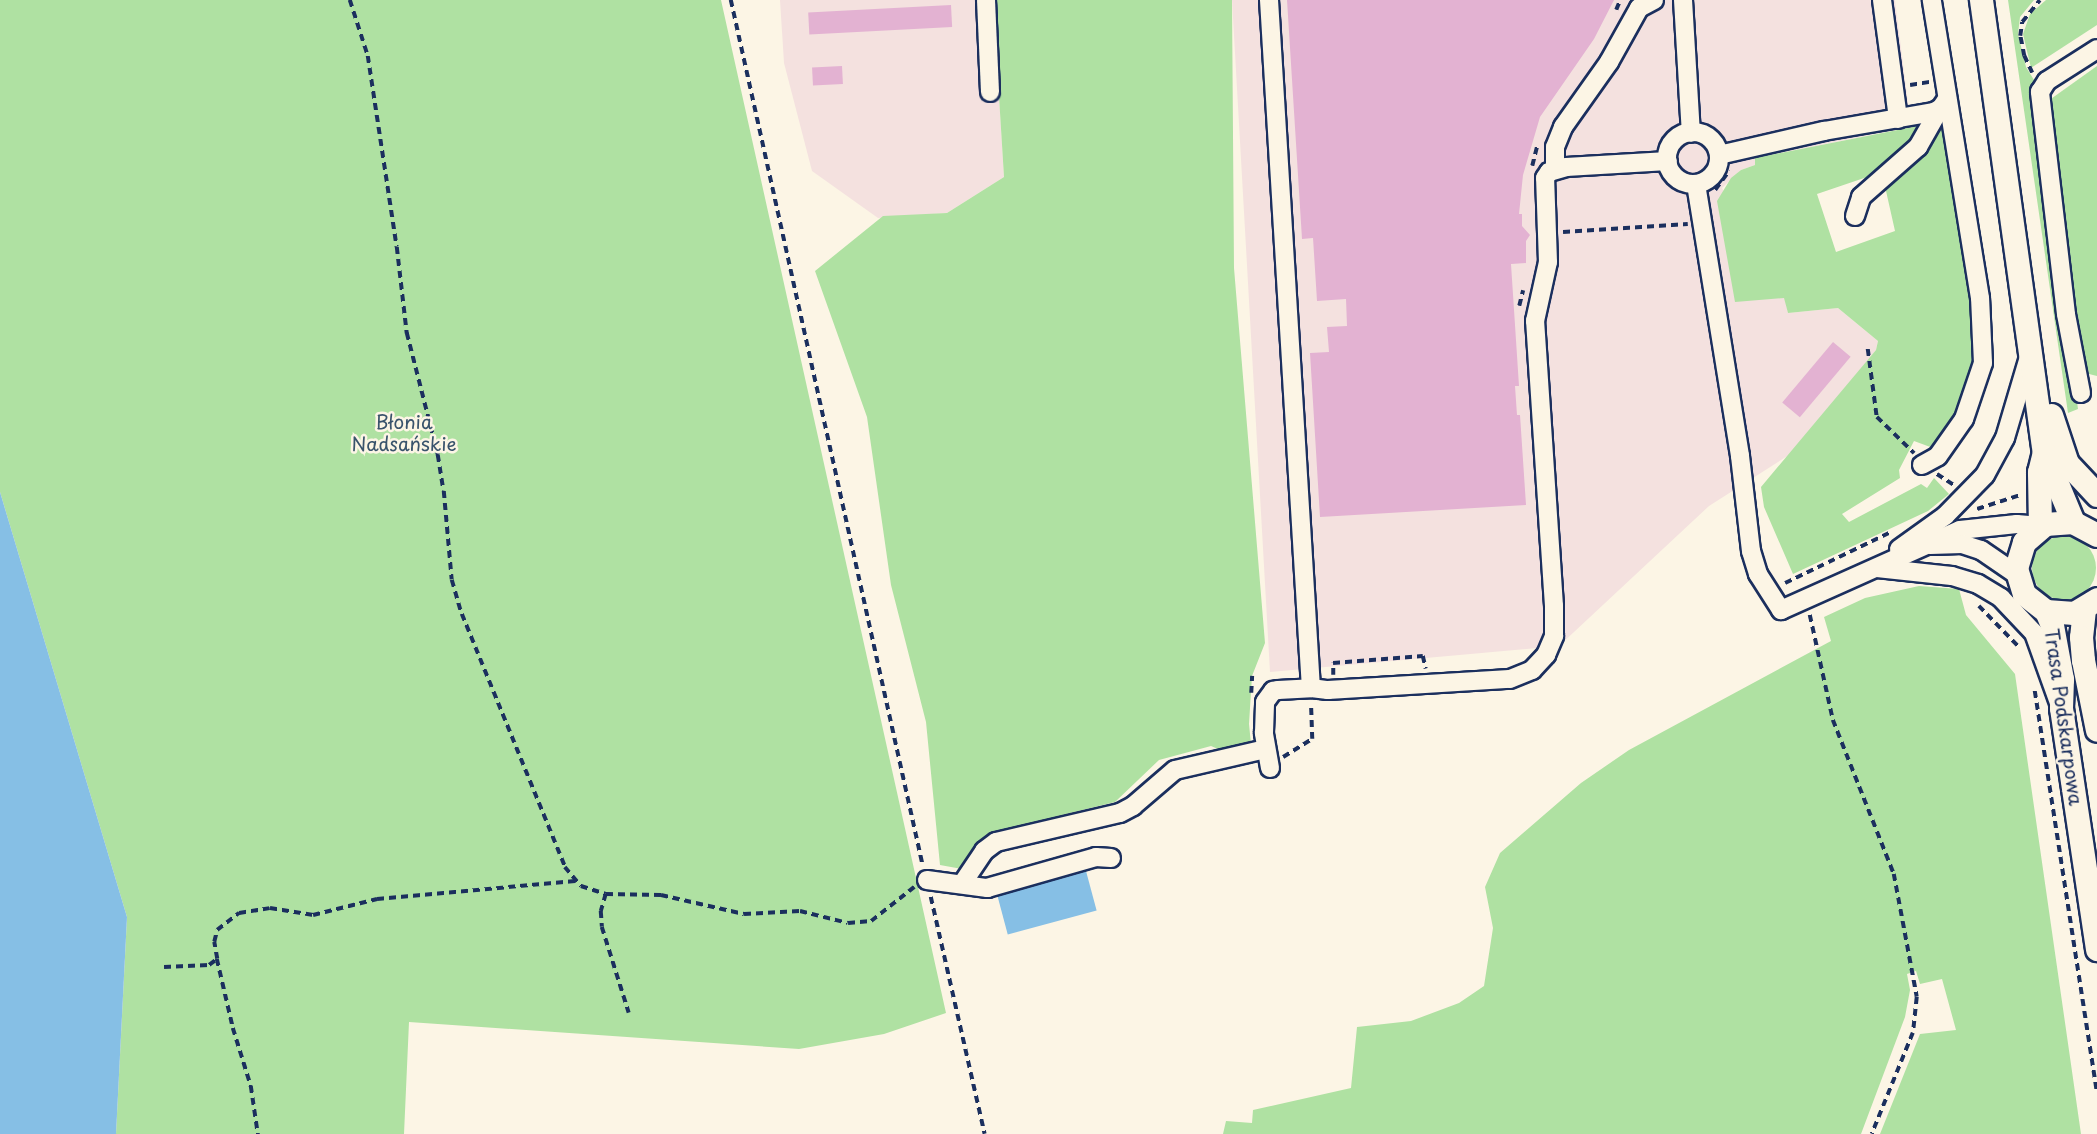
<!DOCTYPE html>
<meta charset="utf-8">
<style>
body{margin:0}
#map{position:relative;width:2097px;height:1134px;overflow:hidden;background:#fcf5e5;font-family:"Playpen Sans",sans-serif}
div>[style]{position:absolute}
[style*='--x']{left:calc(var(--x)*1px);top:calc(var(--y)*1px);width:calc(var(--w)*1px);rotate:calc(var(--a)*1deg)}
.built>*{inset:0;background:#f4e1df}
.green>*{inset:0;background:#afe1a2}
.round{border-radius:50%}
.water>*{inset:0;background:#86bfe5;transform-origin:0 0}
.building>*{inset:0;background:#e3b2d2;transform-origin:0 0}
.path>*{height:3.5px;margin-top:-1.75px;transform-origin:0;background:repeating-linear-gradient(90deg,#1b2f5e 0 7px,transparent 0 12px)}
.roads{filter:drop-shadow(2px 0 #1b2f5e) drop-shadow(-2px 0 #1b2f5e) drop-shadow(0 2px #1b2f5e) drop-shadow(0 -2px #1b2f5e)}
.minor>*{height:18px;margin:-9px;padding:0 9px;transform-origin:9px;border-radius:9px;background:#fcf5e5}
.minor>.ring{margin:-9px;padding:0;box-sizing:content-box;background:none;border:18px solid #fcf5e5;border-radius:50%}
.major>*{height:23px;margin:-11.5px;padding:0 11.5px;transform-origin:11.5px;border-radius:11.5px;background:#fcf5e5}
span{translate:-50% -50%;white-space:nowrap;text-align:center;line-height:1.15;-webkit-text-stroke:5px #fcf5e5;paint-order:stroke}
.park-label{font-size:19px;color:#39536c}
.street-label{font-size:19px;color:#1b2f5e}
</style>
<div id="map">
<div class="built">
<i style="clip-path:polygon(780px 0,993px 0,1004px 177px,947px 213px,878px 218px,812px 171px,784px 63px)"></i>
<i style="clip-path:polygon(1232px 0,1895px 0,1911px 127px,1755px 158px,1755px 165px,1741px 170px,1722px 188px,1785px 298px,1788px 313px,1838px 308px,1878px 341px,1876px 350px,1792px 453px,1709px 506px,1559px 646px,1270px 672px)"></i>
</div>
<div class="green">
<i style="clip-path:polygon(0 0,721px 0,946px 1013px,884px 1034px,799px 1049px,409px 1022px,404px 1134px,116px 1134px,127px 917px,0 492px)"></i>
<i style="clip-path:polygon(993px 0,1232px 0,1234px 268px,1265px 643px,1252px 676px,1249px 724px,1253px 764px,1211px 746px,1159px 760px,1115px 802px,990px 833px,962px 869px,940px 865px,926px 722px,891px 585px,867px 417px,815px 271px,883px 216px,947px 213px,1004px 177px)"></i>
<i style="clip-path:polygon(2008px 0,2034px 0,2020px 17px,2018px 34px,2026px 67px,2034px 80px,2078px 409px,2068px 413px)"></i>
<i style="clip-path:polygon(2046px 0,2097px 0,2097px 25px,2031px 68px,2023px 34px,2030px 14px)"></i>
<i style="clip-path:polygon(2097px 66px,2097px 376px,2089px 374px,2081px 364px,2048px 101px)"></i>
<i style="clip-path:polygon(1928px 124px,1873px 175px,1817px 194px,1836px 252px,1895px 231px,1884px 182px,1924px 150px,1942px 125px,1949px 134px,1977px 323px,1976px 354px,1966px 401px,1938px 446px,1933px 448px,1914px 441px,1899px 470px,1900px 478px,1842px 514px,1849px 522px,1921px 484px,1927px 488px,1934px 478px,1949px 494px,1928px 511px,1793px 574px,1764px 507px,1761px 487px,1876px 350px,1878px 341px,1838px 308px,1788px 313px,1784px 298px,1735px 302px,1717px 201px,1731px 178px,1741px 170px,1755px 165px,1755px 158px)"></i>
<i class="round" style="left:2032px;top:536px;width:64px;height:64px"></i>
<i style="clip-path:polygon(1919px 586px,1959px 589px,1966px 615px,2015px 674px,2081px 1134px,1880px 1134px,1920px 1034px,1956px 1030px,1942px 979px,1920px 984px,1916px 971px,1907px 974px,1910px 990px,1905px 1017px,1861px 1134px,1223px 1134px,1226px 1121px,1252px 1123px,1253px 1110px,1351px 1088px,1357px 1027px,1411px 1021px,1459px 1003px,1484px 986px,1493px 928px,1485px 887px,1500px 853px,1581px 783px,1629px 750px,1831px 641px,1824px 617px,1865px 598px)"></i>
</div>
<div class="water">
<i style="clip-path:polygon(0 492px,127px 917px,116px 1134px,0 1134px)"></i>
<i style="left:1086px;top:871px;width:41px;height:92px;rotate:75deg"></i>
</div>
<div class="building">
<i style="clip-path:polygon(1287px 0,1614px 0,1594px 39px,1540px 117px,1523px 175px,1519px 214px,1522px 214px,1522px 226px,1530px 235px,1526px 241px,1526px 263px,1511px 264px,1519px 386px,1515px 386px,1517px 415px,1520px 415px,1526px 505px,1320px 517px,1310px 353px,1329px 352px,1327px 327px,1347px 326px,1346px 299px,1317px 301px,1313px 238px,1302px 239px)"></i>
<i style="left:951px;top:5px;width:22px;height:143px;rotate:87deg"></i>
<i style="left:842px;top:66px;width:18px;height:30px;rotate:87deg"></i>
<i style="left:1833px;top:342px;width:23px;height:79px;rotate:40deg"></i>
</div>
<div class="path">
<i style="--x:350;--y:0;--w:59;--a:72.2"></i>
<i style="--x:368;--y:56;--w:193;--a:81.4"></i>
<i style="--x:397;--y:247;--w:87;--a:83.4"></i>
<i style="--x:407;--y:333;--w:126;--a:75.7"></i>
<i style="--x:438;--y:455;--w:36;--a:81"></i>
<i style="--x:444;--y:491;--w:89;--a:84.9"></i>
<i style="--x:452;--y:580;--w:35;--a:74"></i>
<i style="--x:462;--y:614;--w:273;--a:67.8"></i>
<i style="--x:565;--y:867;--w:25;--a:50"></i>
<i style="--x:581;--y:886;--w:26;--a:18"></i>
<i style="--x:606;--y:894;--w:55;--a:1"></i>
<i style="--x:661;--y:895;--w:85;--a:12.9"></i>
<i style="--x:744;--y:914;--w:56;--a:-3.1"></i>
<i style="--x:800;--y:911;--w:49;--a:14"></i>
<i style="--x:848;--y:923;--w:23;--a:-5"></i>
<i style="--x:871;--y:921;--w:55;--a:-38.3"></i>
<i style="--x:731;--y:0;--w:887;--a:77.5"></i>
<i style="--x:1616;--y:10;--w:11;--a:-68"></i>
<i style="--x:2032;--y:73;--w:19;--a:-115"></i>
<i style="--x:2024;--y:56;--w:20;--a:-101"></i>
<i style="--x:2020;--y:36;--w:14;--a:-82"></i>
<i style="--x:2022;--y:22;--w:28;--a:-51"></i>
<i style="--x:1910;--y:85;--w:20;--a:-9"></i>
<i style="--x:1532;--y:166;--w:21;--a:-76"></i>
<i style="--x:1715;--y:190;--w:24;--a:-54"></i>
<i style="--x:1563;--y:232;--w:125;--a:-3.7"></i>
<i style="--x:1519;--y:306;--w:16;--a:-76"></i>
<i style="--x:1868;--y:349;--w:69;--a:82.5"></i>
<i style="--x:1877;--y:417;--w:52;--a:44.2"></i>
<i style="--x:1937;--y:474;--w:20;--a:33"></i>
<i style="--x:1977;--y:509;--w:45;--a:-18"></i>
<i style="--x:1785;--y:583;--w:118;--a:-25.7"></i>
<i style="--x:1979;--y:606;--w:59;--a:45.7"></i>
<i style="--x:1810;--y:615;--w:107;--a:77.6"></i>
<i style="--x:1833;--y:720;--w:166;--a:68.4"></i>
<i style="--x:1894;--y:874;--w:125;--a:79.4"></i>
<i style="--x:1917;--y:997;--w:36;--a:96"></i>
<i style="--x:1913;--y:1033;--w:109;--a:112.1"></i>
<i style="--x:1333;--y:675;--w:12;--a:-90"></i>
<i style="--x:1333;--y:663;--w:90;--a:-4.4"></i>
<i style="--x:1423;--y:656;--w:13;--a:77"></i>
<i style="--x:2035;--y:691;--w:407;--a:81.2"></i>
<i style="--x:1251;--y:693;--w:17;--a:-87"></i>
<i style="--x:1283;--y:757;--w:34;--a:-32"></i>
<i style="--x:1312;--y:739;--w:34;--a:-92"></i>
<i style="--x:606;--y:894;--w:18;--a:106"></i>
<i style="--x:601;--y:911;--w:16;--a:86"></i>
<i style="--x:602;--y:927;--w:90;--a:72.6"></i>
<i style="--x:931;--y:897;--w:243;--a:77.2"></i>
<i style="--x:217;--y:959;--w:71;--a:76.9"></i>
<i style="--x:233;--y:1028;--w:61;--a:72.8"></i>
<i style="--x:251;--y:1086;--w:49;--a:81.7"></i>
<i style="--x:164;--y:967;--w:45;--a:-2.5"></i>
<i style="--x:209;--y:965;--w:10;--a:-37"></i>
<i style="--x:217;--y:959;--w:17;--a:-100"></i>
<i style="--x:214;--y:942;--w:12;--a:-76"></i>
<i style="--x:217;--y:930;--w:28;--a:-38"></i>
<i style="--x:239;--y:913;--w:31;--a:-9"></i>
<i style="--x:270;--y:908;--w:44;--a:9.2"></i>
<i style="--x:313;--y:915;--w:66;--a:-14"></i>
<i style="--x:377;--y:899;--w:199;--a:-5.2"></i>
</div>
<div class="roads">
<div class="minor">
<i style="--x:986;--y:0;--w:92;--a:87.5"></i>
<i style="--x:1269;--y:0;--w:689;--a:86.51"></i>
<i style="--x:1311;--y:688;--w:17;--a:7"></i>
<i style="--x:1328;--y:690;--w:182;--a:-3.5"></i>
<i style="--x:1510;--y:679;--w:24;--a:-22"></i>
<i style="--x:1532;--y:670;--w:21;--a:-47"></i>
<i style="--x:1546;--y:655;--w:21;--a:-67"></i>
<i style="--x:1554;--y:636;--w:30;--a:-90"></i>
<i style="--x:1554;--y:606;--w:286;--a:-93.8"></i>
<i style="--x:1535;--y:321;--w:60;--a:-77.6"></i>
<i style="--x:1548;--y:262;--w:84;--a:-92"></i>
<i style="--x:1545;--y:178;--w:7;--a:-56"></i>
<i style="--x:1549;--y:172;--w:18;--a:-16"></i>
<i style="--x:1566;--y:167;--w:102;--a:-3.4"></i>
<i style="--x:1683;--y:0;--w:133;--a:86.6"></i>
<i style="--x:1882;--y:0;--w:120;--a:82.3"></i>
<i class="ring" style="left:1667px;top:132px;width:34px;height:34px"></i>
<i style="--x:1719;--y:155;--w:108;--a:-12.9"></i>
<i style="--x:1824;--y:131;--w:112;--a:-9.8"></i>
<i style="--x:1934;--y:112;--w:8;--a:-30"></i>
<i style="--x:1941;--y:108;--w:11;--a:-56"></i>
<i style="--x:1555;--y:169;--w:22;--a:-90"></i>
<i style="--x:1555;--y:147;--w:22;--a:-68"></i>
<i style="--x:1563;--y:127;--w:80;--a:-54.7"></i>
<i style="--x:1609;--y:62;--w:62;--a:-60.9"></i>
<i style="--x:1639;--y:8;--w:17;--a:-28"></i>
<i style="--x:1696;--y:184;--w:276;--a:80.8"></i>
<i style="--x:1740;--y:456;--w:96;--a:83.4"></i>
<i style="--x:1751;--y:551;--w:24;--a:73"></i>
<i style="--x:1758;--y:574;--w:43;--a:57.4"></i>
<i style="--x:1781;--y:610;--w:196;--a:-24.1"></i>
<i style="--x:1960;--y:530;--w:57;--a:-6"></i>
<i style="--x:2017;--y:524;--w:23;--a:5"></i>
<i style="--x:1855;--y:216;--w:20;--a:-72"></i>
<i style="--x:1861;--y:197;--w:76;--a:-41.3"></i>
<i style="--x:1918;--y:147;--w:43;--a:-60.4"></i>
<i style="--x:2081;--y:393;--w:80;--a:-100.8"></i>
<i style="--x:2066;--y:314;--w:224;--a:-96.7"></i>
<i style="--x:2040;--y:92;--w:13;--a:-58"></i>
<i style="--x:2047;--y:81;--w:59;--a:-32.6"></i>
<i style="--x:1922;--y:465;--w:18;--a:-29"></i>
<i style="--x:1938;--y:456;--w:45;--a:-54.9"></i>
<i style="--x:1964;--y:419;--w:59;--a:-71.3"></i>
<i style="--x:1983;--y:363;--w:65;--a:-92.6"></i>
<i style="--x:1980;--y:298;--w:302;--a:-99.2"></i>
<i style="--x:1930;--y:545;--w:32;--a:-2"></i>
<i style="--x:1962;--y:544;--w:20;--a:18"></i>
<i style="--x:1981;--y:550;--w:42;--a:34.4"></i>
<i style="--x:1899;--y:549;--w:57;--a:-35.7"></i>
<i style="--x:1945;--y:516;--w:57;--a:-45.7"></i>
<i style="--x:1985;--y:475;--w:42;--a:-61.6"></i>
<i style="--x:2005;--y:438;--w:84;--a:-73.5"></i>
<i style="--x:1877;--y:568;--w:75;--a:6.1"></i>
<i style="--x:1952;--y:576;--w:27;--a:17"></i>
<i style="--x:1978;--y:584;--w:27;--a:31"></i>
<i style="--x:2001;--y:598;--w:48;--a:46.7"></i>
<i style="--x:2034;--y:633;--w:74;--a:70.3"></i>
<i style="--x:1270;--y:768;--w:36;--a:-100"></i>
<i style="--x:1264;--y:733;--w:31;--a:-88"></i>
<i style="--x:1265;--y:702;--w:14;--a:-54"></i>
<i style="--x:1273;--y:691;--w:5;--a:-11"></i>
<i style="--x:1278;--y:690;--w:33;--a:-3"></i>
<i style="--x:927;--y:880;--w:61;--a:7.6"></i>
<i style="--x:987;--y:888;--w:113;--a:-15.9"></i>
<i style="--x:1096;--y:857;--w:15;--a:4"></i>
<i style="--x:962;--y:884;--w:40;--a:-56"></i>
<i style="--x:984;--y:851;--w:15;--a:-37"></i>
<i style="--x:996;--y:842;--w:127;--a:-13.2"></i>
<i style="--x:1120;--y:813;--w:15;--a:-28"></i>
<i style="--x:1133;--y:806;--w:55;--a:-40.6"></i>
<i style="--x:1175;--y:770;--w:93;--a:-13"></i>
</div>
<div class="major">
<i style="--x:1981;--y:0;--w:456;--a:82.1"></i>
<i style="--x:2044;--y:452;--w:76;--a:67.5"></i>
<i style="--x:2051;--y:415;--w:51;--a:71.6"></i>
<i style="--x:2067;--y:463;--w:44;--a:46.8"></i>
<i style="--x:2040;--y:526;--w:54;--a:-91.1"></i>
<i style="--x:2039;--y:472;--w:21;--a:-76"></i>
<i style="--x:2097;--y:535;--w:27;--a:-152"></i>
<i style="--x:2073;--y:522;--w:28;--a:176"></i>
<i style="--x:2045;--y:524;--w:28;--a:139"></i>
<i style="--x:2024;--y:542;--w:27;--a:107"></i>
<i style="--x:2016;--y:568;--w:27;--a:73"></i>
<i style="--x:2024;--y:594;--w:28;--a:38"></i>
<i style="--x:2046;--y:611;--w:28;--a:4"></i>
<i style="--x:2074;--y:613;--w:27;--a:-31"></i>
<i style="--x:2084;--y:609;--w:28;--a:96"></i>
<i style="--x:2081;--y:637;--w:23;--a:85"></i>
<i style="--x:2083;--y:660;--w:71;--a:78.7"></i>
<i style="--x:2046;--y:611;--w:15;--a:67"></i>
<i style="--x:2052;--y:625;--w:55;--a:79.5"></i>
<i style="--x:2062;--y:679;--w:29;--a:92"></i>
<i style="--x:2061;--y:708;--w:244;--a:81.5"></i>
</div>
</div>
<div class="park-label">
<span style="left:404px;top:433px">Błonia<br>Nadsańskie</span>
</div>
<div class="street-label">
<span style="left:2064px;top:717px;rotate:82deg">Trasa Podskarpowa</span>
</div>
</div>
